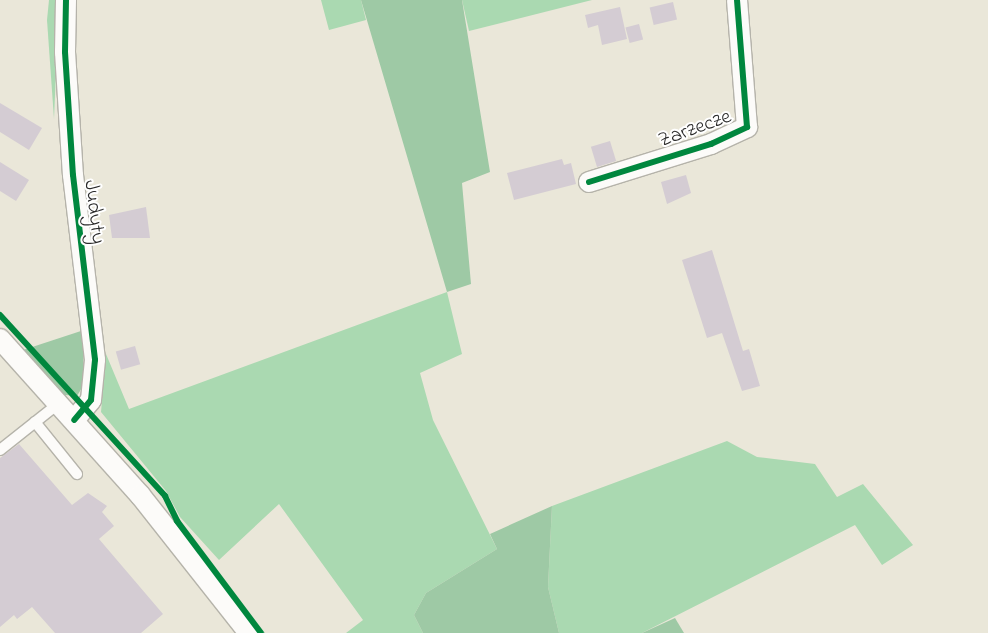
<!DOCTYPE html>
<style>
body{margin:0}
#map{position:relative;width:988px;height:633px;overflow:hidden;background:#eae7d9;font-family:"Indie Flower",sans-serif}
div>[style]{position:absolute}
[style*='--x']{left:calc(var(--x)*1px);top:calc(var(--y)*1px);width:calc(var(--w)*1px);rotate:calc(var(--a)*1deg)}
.green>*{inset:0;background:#aad9b1}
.forest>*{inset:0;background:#9ec9a5}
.building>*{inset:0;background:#d4ccd3;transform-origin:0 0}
.roads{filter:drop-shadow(1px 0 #b5b3aa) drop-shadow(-1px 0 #b5b3aa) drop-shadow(0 1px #b5b3aa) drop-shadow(0 -1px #b5b3aa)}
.service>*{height:10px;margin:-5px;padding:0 5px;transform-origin:5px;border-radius:5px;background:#fcfbf9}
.minor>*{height:20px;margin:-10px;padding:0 10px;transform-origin:10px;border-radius:10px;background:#fcfbf9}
.cycleway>*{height:6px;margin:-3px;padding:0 3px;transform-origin:3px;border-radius:3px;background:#00873e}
span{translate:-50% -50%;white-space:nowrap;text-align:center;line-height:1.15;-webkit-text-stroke:4px #fff;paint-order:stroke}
.street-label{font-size:21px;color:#2b2b2b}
</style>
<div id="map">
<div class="green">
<i style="clip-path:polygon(49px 0,59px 0,54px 119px,47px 20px)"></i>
<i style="clip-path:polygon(321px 0,361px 0,366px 20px,329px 30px)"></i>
<i style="clip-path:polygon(462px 0,592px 0,469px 31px)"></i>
<i style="clip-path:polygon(447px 292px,462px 354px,420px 373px,433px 420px,497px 549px,426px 593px,414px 615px,423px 633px,346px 633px,363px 620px,279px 504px,219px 560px,180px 517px,166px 491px,101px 412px,106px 354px,129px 409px)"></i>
<i style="clip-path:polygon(727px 441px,757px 457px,815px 464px,837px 497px,863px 484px,913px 545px,882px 565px,855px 525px,642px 633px,559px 633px,548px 587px,552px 506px)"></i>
</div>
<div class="forest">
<i style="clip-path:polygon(361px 0,462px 0,490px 172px,462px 183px,471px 284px,447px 292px)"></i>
<i style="clip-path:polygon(84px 330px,83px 386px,77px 396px,65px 395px,50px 387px,20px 351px)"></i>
<i style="clip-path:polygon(552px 506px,548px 587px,559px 633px,423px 633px,414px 615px,426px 593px,497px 549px,490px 534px)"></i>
<i style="clip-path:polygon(675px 618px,684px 633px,642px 633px)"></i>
</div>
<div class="building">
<i style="left:673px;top:2px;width:18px;height:24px;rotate:77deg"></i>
<i style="clip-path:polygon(620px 7px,627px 39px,602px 45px,598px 25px,588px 28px,585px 15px)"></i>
<i style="left:639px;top:24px;width:16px;height:14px;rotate:75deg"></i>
<i style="clip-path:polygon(0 103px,42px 128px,29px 150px,0 132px)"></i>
<i style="left:610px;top:141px;width:21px;height:20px;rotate:73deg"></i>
<i style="clip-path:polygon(562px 159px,564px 165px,571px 163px,576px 184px,514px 200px,507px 173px)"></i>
<i style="clip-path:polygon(0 162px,29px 180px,16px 201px,0 191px)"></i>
<i style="clip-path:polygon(686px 175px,691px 193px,667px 204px,661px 182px)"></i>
<i style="clip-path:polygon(146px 207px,150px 238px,112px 238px,109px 215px)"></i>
<i style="clip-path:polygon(712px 250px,743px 351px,749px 349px,760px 386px,742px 391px,722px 333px,707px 338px,682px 260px)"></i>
<i style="left:135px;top:346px;width:19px;height:20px;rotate:74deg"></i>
<i style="clip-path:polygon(19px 444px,72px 505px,88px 493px,107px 506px,102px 512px,114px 526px,99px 539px,163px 614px,141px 633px,55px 633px,32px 607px,17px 619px,14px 615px,0 627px,0 458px)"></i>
</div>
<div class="roads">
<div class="service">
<i style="--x:35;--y:422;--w:67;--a:51.1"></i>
<i style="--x:0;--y:450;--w:75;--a:-38.5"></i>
</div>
<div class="minor">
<i style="--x:66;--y:0;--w:52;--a:91.1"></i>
<i style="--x:65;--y:52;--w:123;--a:86.3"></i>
<i style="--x:73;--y:175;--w:186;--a:83.2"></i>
<i style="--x:95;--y:360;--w:40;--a:95.7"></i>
<i style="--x:91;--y:400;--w:26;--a:130"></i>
<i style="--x:589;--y:182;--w:128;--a:-17.3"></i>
<i style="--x:711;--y:144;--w:40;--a:-25"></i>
<i style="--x:747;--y:127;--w:127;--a:-94.5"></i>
<i style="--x:0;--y:339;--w:210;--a:48.1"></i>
<i style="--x:140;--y:495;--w:176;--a:51.7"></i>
</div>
</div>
<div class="cycleway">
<i style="--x:66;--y:0;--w:52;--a:91.1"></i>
<i style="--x:65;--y:52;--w:123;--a:86.3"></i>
<i style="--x:73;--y:175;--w:186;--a:83.2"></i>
<i style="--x:95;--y:360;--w:40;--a:95.7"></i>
<i style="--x:91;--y:400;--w:26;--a:130"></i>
<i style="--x:589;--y:182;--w:128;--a:-17.3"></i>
<i style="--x:711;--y:144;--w:40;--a:-25"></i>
<i style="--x:747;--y:127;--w:127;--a:-94.5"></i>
<i style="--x:0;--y:315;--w:245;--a:47.6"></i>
<i style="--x:165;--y:496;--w:28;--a:64"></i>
<i style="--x:177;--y:521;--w:140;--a:53.1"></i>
</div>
<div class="street-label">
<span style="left:695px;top:129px;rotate:-20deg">Zarzecze</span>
<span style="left:94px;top:212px;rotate:83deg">Judyty</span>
</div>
</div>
